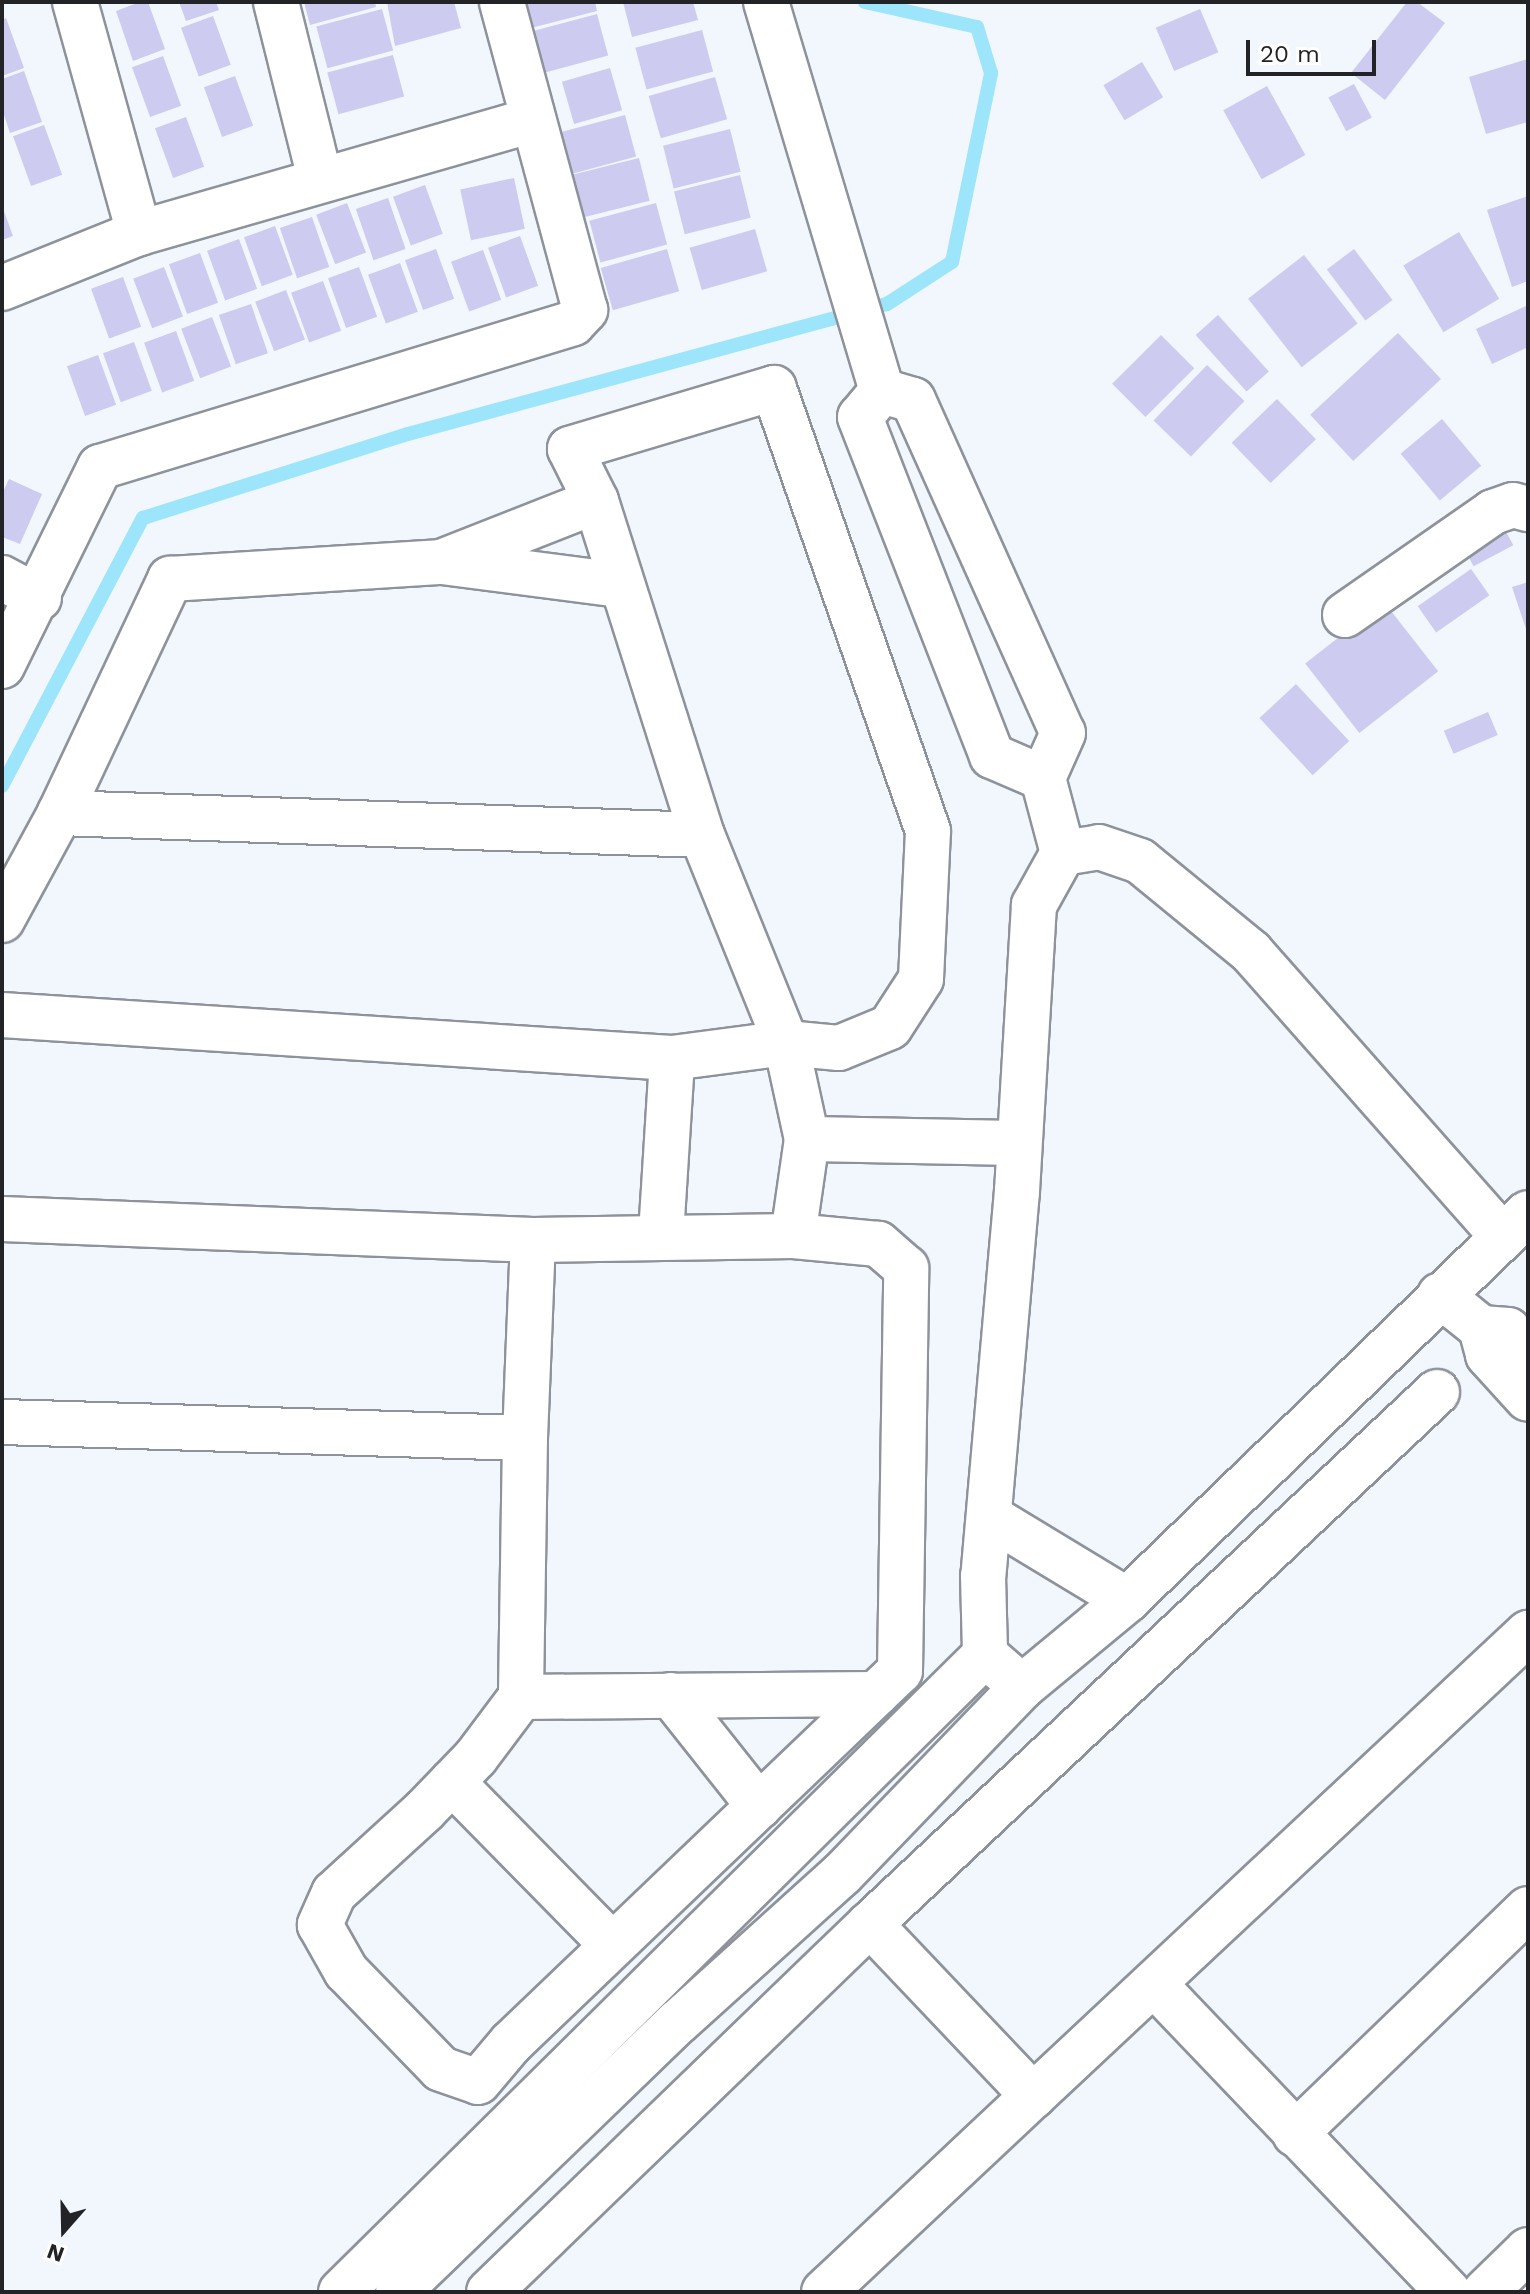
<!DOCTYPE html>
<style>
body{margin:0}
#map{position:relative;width:1530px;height:2294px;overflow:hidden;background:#f2f6fd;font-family:"Work Sans",sans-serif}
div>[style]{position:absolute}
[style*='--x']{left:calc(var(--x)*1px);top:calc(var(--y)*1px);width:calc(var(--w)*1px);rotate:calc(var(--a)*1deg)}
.stream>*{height:14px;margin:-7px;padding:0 7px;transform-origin:7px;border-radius:7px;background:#9de5fa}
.building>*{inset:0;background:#cdcbf0;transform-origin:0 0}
.roads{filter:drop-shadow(2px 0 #8e939b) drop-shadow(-2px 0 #8e939b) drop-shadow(0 2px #8e939b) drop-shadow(0 -2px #8e939b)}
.minor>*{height:44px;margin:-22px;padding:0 22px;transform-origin:22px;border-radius:22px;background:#fff}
span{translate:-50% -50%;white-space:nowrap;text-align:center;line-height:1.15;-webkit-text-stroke:7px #fff;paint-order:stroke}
.frame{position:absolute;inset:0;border:4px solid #212326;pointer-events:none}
.north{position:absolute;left:24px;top:2190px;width:80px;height:80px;-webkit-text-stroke:6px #fff;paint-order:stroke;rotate:200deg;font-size:22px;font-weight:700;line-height:32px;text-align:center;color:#212326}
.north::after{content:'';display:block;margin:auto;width:28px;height:36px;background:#212326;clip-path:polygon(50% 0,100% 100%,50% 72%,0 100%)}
.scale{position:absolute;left:1246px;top:40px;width:130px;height:36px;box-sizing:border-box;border:4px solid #212326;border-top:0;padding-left:10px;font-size:24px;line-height:28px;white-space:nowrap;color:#212326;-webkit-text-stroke:6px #fff;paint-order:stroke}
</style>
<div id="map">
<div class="stream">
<i style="--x:2;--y:786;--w:303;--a:-62.3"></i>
<i style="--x:143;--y:518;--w:278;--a:-17.6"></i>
<i style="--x:408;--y:434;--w:496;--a:-15.2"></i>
<i style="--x:887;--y:304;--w:77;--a:-32.9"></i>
<i style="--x:952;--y:262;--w:193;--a:-78.3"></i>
<i style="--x:991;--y:73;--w:48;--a:-106.9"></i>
<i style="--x:977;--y:27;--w:115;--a:-167.4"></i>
</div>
<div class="building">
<i style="clip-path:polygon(140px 2px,148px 2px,165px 49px,133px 61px,116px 11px)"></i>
<i style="clip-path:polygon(179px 2px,216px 2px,219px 10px,186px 21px)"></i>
<i style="clip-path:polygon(304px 2px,375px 2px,376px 7px,310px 25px)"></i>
<i style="clip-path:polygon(387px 2px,454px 2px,461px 28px,395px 46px)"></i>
<i style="clip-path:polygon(524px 2px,595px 2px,597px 11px,531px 28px)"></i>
<i style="clip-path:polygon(623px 2px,693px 2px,698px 20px,632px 37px)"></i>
<i style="clip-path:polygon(1407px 2px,1417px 2px,1445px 23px,1385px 100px,1351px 73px)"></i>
<i style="left:382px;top:9px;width:43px;height:68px;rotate:75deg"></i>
<i style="left:1200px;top:9px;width:47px;height:48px;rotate:67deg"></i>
<i style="left:597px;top:14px;width:43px;height:69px;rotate:75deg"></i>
<i style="left:213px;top:16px;width:52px;height:34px;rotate:70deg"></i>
<i style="clip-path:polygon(6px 18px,24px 68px,2px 76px,2px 20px)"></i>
<i style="left:702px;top:30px;width:43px;height:69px;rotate:75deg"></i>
<i style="left:393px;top:55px;width:43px;height:68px;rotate:75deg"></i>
<i style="left:163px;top:56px;width:53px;height:33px;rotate:70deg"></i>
<i style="clip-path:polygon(1528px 59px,1528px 122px,1486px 134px,1469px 77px)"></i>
<i style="left:1142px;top:62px;width:41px;height:45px;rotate:59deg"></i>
<i style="left:610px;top:68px;width:44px;height:50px;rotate:74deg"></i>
<i style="clip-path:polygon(24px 71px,42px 122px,10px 133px,2px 109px,2px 79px)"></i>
<i style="left:235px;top:76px;width:53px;height:33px;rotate:70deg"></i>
<i style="left:715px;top:77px;width:44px;height:69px;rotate:74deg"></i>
<i style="left:1354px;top:84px;width:38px;height:29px;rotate:62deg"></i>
<i style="left:1267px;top:86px;width:79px;height:50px;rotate:61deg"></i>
<i style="left:625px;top:115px;width:43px;height:69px;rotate:75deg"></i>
<i style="left:186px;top:117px;width:53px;height:33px;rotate:70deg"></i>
<i style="left:44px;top:125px;width:53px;height:33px;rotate:70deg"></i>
<i style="left:730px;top:129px;width:44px;height:69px;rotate:76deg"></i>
<i style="left:639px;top:158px;width:44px;height:69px;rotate:76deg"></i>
<i style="left:740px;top:175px;width:44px;height:68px;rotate:76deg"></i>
<i style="left:514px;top:178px;width:52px;height:55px;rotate:78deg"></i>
<i style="left:425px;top:185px;width:52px;height:34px;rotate:70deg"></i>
<i style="clip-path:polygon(1528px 196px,1528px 281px,1512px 287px,1487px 210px)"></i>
<i style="left:388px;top:198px;width:54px;height:34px;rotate:71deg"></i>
<i style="left:347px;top:203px;width:53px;height:33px;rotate:69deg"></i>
<i style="left:656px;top:203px;width:43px;height:69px;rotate:75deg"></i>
<i style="clip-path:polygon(2px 206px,13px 236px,2px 240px)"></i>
<i style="left:312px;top:217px;width:53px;height:34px;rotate:71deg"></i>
<i style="left:275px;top:226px;width:52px;height:33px;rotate:70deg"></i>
<i style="left:755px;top:229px;width:44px;height:68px;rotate:74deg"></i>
<i style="left:1459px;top:232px;width:78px;height:65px;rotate:59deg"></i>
<i style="left:520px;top:236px;width:53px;height:34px;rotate:70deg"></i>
<i style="left:239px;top:239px;width:53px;height:34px;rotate:70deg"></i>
<i style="left:436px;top:249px;width:53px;height:33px;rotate:70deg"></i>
<i style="left:667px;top:249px;width:44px;height:69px;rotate:74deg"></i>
<i style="left:1354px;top:249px;width:64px;height:34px;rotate:53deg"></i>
<i style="left:483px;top:250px;width:53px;height:34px;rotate:70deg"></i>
<i style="left:200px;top:253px;width:53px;height:33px;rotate:70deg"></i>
<i style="left:1304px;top:255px;width:87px;height:71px;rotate:52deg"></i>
<i style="left:400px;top:263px;width:52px;height:34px;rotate:70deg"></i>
<i style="left:164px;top:267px;width:53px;height:33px;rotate:69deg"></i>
<i style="left:359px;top:267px;width:53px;height:33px;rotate:70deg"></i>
<i style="left:123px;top:277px;width:53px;height:34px;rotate:70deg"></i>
<i style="left:323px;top:281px;width:53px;height:34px;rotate:70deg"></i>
<i style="left:286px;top:290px;width:53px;height:33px;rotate:69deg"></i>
<i style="left:251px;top:304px;width:52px;height:34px;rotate:71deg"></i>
<i style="clip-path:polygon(1528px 305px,1528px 347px,1492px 364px,1476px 329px)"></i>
<i style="left:1218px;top:315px;width:76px;height:30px;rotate:48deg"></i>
<i style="left:212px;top:317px;width:53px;height:33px;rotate:69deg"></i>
<i style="left:176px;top:331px;width:53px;height:34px;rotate:70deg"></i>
<i style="left:1398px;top:333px;width:63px;height:120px;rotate:47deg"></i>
<i style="left:1161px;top:335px;width:47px;height:69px;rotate:45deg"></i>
<i style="left:134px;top:342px;width:52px;height:33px;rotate:70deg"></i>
<i style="left:98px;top:355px;width:53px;height:33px;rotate:70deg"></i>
<i style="left:1207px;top:365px;width:52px;height:77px;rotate:44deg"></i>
<i style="left:1277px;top:399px;width:56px;height:63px;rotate:46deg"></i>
<i style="left:1442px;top:419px;width:61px;height:54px;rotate:50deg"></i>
<i style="clip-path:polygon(9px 479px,42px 494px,20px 544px,2px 537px,2px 494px)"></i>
<i style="left:1502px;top:524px;width:24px;height:45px;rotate:62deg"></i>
<i style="left:1471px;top:569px;width:32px;height:65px;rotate:55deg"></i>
<i style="clip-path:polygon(1528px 582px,1528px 632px,1527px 632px,1512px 587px)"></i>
<i style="left:1384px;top:602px;width:88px;height:100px;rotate:52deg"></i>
<i style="left:1296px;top:684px;width:78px;height:50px;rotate:47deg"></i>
<i style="left:1488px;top:712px;width:25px;height:48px;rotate:67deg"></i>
</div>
<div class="roads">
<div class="minor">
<i style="--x:75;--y:2;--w:240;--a:74.5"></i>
<i style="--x:276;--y:2;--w:182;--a:76"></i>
<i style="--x:766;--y:2;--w:406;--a:73.4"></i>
<i style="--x:2;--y:288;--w:148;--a:-21.9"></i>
<i style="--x:139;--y:233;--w:410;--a:-16"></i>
<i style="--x:882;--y:391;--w:32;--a:16"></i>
<i style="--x:913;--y:400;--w:365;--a:65.8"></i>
<i style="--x:1063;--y:733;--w:49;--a:114"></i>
<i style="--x:1043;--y:778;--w:78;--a:75.1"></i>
<i style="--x:1063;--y:853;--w:60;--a:119.1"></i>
<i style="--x:1034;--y:905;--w:287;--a:93.4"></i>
<i style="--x:1017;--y:1191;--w:386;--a:95"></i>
<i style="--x:983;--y:1576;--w:79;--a:88.5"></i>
<i style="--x:985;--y:1655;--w:49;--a:40.9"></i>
<i style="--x:882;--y:391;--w:34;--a:130"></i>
<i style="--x:860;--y:417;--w:364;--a:68.7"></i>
<i style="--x:992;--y:756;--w:56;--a:23.3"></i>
<i style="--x:444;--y:561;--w:163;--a:-21.5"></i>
<i style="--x:2;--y:578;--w:42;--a:28.4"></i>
<i style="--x:1345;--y:615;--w:180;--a:-34.8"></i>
<i style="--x:1493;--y:512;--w:21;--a:-19"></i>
<i style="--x:1513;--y:505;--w:16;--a:15"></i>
<i style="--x:2;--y:666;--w:222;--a:-63.8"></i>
<i style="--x:100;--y:467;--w:494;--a:-16.9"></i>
<i style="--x:573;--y:323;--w:18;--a:-47"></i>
<i style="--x:585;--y:310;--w:319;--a:-105.1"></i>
<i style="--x:60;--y:813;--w:642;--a:1.96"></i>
<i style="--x:1063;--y:853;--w:36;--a:-9"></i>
<i style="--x:1099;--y:847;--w:43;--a:18.9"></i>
<i style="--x:1140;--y:861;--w:144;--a:39.3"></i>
<i style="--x:1251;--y:952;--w:380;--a:48.5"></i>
<i style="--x:2;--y:920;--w:122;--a:-61.5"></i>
<i style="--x:60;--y:813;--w:259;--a:-64.8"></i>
<i style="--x:170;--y:579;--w:273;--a:-3.6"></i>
<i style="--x:442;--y:562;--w:179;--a:7.4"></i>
<i style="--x:2;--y:1015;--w:671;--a:3.67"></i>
<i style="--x:672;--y:1058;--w:115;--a:-7.5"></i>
<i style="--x:786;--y:1043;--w:53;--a:5.4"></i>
<i style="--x:839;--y:1048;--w:55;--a:-22.4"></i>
<i style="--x:890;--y:1027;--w:57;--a:-57.1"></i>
<i style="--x:921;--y:979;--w:148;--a:-87.3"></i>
<i style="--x:928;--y:831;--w:469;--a:-109.2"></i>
<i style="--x:774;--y:388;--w:213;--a:163.4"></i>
<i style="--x:570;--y:449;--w:58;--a:63.4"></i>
<i style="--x:596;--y:501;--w:350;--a:72.4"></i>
<i style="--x:702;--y:835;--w:224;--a:68"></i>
<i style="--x:786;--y:1043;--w:98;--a:77.7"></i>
<i style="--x:807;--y:1139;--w:98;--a:98.2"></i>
<i style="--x:793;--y:1236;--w:260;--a:179.1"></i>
<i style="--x:533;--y:1240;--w:531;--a:-177.74"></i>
<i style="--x:807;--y:1139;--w:212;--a:1.1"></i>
<i style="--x:661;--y:1235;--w:177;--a:-86.4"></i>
<i style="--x:1440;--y:1295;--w:53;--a:38.8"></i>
<i style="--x:1481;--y:1328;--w:27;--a:4"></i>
<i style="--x:1508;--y:1330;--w:28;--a:44"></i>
<i style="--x:1481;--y:1328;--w:28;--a:75"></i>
<i style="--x:1488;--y:1355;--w:59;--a:47.7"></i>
<i style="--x:1437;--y:1392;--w:778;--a:136.82"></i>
<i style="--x:870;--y:1924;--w:237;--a:46.5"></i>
<i style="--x:1033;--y:2096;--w:678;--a:-43.09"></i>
<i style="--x:2;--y:1422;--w:523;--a:1.75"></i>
<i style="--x:525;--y:1438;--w:198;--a:-87.7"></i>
<i style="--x:525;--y:1438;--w:259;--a:90.9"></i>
<i style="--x:521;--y:1697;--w:75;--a:126.9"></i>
<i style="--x:476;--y:1757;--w:74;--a:133.9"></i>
<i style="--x:425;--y:1810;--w:123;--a:137.6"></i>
<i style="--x:334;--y:1893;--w:35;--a:114"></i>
<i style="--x:320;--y:1925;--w:53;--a:60.5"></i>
<i style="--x:346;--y:1971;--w:136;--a:45.9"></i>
<i style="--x:441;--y:2069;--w:39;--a:19"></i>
<i style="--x:478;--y:2082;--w:51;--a:-49.8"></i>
<i style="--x:511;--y:2043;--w:538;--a:-43.72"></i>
<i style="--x:900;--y:1671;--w:403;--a:-89.1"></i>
<i style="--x:906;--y:1268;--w:37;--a:-139"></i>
<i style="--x:878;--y:1244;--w:85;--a:-174.6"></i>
<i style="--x:990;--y:1517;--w:160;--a:31.2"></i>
<i style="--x:671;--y:1695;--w:142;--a:51.6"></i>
<i style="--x:521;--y:1697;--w:355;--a:-0.5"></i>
<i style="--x:452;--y:1782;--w:228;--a:45.5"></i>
<i style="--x:1154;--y:1984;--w:426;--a:46.3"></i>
<i style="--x:1295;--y:2134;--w:324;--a:-44"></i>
<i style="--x:341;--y:2292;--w:906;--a:-44.69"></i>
<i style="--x:398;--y:2292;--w:389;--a:-44"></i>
<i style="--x:678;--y:2022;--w:221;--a:-42.1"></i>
<i style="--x:842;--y:1874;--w:260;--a:-46.1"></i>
<i style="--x:1022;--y:1687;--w:136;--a:-39.6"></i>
<i style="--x:1127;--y:1600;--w:557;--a:-43.98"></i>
<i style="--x:489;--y:2292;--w:530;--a:-44.01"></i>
<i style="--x:824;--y:2292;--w:287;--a:-43.2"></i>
<i style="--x:1485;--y:2292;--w:60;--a:-44.3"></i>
</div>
</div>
<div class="frame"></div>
<div class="north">N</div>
<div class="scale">20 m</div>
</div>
